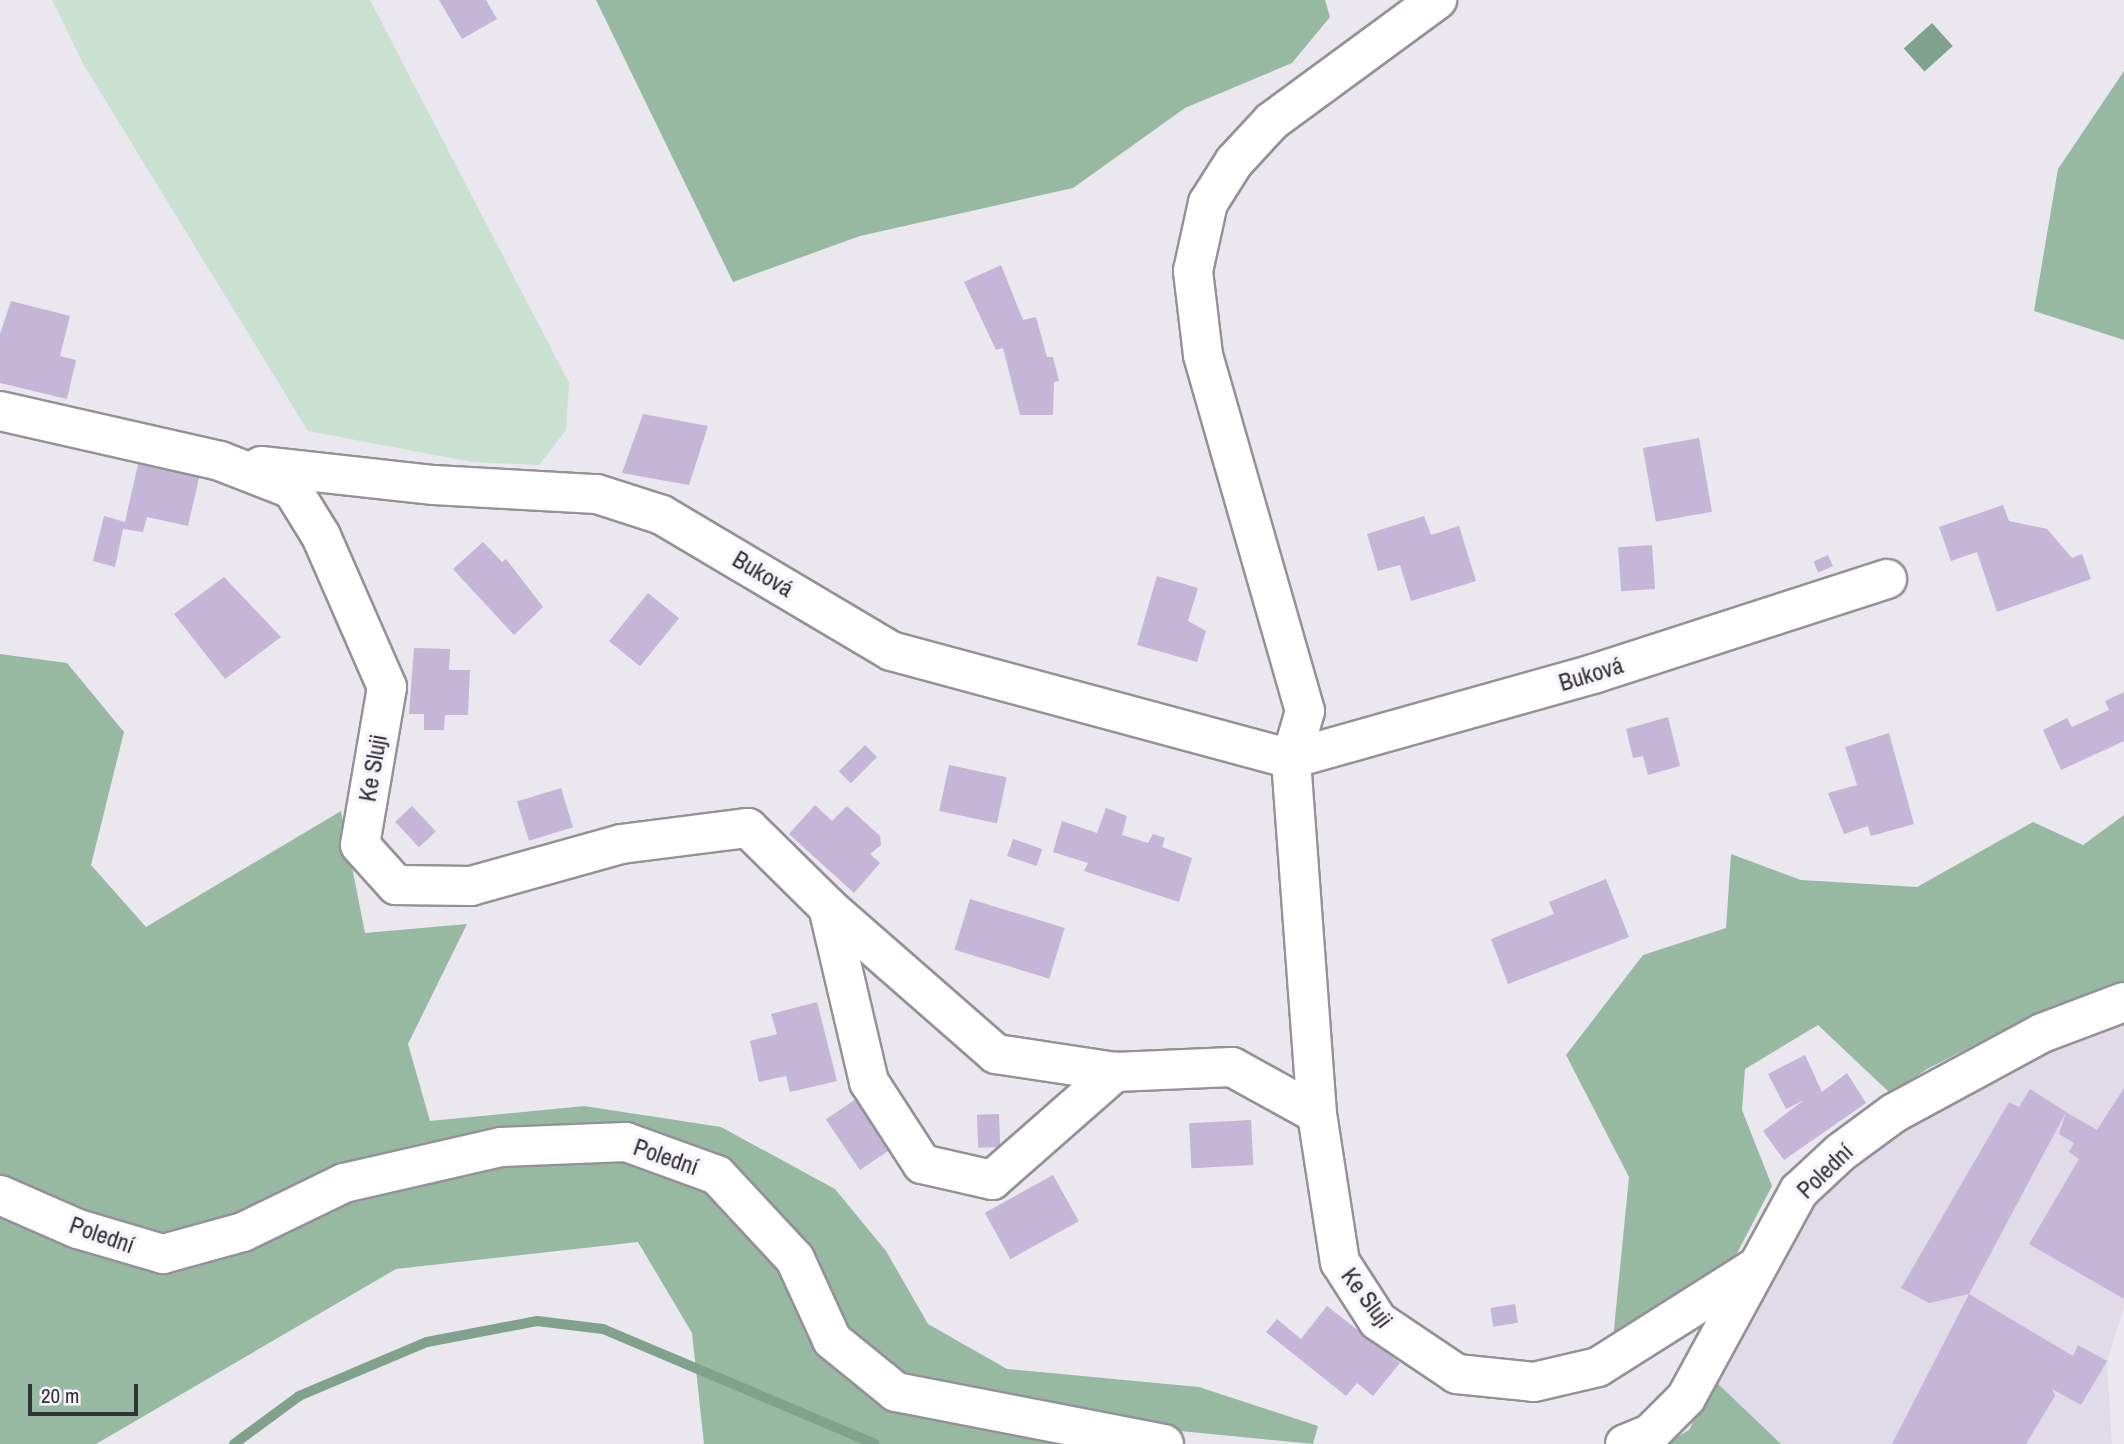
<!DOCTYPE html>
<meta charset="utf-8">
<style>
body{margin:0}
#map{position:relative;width:2124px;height:1444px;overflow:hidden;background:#eae7ee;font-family:"Archivo Narrow",sans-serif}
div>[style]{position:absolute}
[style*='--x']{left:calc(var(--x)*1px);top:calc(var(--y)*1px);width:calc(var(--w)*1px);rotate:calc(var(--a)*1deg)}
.built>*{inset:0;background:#e1dae9}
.green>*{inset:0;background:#c8e1d0}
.forest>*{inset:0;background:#97b9a2}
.water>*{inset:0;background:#80a18b;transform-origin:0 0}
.stream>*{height:10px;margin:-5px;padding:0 5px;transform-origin:5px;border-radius:5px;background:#80a18b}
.building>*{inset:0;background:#c5b5d7;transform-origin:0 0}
.roads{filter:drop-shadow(2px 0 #949198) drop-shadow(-2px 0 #949198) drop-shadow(0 2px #949198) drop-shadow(0 -2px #949198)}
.minor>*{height:38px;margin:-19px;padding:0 19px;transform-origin:19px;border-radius:19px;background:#fff}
span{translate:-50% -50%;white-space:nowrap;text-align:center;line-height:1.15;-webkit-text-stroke:7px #f7f4fc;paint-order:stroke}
.street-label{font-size:24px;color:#323134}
.scale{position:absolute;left:28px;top:1384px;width:110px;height:32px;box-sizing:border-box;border:4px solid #323134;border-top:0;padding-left:9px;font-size:21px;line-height:24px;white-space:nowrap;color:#323134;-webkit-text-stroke:5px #f7f4fc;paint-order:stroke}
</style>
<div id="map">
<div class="built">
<i style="clip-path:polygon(2124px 1017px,2124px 1307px,2107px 1361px,2112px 1444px,1781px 1444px,1714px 1380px,1761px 1304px,1802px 1212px,1846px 1163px,1942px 1099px)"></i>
</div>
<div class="green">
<i style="clip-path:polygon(52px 0,370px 0,569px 383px,566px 430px,539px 465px,472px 462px,308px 431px,85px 67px)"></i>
</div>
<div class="forest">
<i style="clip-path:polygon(596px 0,1325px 0,1330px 17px,1292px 63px,1185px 108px,1073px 188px,860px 236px,733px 282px)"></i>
<i style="clip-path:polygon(2124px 71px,2124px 340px,2034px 311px,2058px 169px)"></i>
<i style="clip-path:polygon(0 654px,67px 663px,124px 732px,91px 865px,146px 927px,341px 811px,365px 933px,467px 924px,408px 1044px,430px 1121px,584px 1106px,721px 1127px,835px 1189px,886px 1251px,928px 1324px,1007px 1369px,1199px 1387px,1318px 1426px,1313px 1444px,1150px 1428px,1142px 1444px,704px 1444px,692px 1333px,638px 1242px,396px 1269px,96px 1444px,0 1444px)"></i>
<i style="clip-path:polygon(2124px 815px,2124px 987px,2055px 1005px,1927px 1069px,1891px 1094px,1818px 1025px,1745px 1069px,1742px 1110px,1772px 1186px,1733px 1261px,1613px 1339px,1629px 1177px,1566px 1055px,1643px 955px,1726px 928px,1731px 854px,1801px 880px,1917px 887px,2033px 822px,2083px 845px)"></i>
<i style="clip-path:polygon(1714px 1380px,1781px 1444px,1665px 1444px,1689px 1430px)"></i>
</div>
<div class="water">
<i style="left:1932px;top:23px;width:31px;height:38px;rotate:48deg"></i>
</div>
<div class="stream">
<i style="--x:234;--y:1444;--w:81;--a:-36.4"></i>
<i style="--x:299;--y:1396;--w:139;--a:-22.9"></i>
<i style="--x:427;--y:1342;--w:112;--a:-10.8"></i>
<i style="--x:537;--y:1321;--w:66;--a:6.9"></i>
<i style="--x:603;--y:1329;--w:295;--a:22.9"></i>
</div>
<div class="building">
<i style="clip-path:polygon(439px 0,486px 0,497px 19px,462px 39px)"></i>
<i style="clip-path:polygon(1001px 265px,1023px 320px,1036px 317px,1047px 357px,1053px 357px,1059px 381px,1054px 382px,1053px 415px,1020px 415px,1003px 348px,996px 350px,964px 282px)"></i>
<i style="clip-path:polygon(11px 301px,70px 316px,60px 356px,76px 360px,67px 399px,0 383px,0 334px)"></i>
<i style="clip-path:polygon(643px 414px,708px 426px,689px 485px,622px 473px)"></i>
<i style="left:1699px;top:438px;width:75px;height:57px;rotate:80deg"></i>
<i style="clip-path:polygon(139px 460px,200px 474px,188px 526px,147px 517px,143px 532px,123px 529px,115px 567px,93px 561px,104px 516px,125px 522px)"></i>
<i style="clip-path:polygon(2003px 505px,2009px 521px,2047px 529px,2072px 558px,2082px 554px,2091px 579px,1997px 612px,1977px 552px,1951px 561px,1939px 527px)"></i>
<i style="clip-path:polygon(1424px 516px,1431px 535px,1459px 526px,1476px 581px,1411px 601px,1400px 565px,1378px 571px,1367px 534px)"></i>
<i style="clip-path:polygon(483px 542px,502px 562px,506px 559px,543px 607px,514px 635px,453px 569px)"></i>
<i style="left:1652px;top:545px;width:44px;height:34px;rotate:86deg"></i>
<i style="left:1828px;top:555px;width:12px;height:16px;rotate:66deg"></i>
<i style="clip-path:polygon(1157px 576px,1198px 588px,1188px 621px,1206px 631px,1197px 662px,1137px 645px)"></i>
<i style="clip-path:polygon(224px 577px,281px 637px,225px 679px,174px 614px)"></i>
<i style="left:648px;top:593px;width:40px;height:62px;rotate:39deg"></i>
<i style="clip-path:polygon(414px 648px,450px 649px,449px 670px,470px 670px,468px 715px,445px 715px,444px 730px,424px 730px,424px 714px,409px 714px)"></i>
<i style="clip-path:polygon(2124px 692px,2124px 741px,2061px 770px,2043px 730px,2067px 718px,2072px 727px,2109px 710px,2105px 701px)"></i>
<i style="clip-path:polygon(1668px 717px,1680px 766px,1648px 775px,1643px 756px,1633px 758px,1626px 729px)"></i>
<i style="clip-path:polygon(1889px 733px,1914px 824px,1871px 836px,1868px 826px,1844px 834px,1828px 793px,1857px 785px,1845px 747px)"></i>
<i style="left:865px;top:745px;width:17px;height:37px;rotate:45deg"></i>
<i style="left:949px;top:765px;width:59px;height:47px;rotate:12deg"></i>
<i style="left:561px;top:788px;width:41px;height:46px;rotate:73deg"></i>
<i style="clip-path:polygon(815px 805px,832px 821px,847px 806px,880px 836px,881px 845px,870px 854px,880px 863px,854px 893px,789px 834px)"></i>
<i style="left:412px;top:806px;width:35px;height:23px;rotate:47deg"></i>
<i style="clip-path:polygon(1106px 808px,1127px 816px,1122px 835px,1148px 843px,1153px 834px,1165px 838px,1162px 847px,1192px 858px,1179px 902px,1084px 871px,1088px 863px,1053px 852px,1062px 821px,1097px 833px)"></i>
<i style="left:1013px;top:839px;width:31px;height:18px;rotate:19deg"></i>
<i style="clip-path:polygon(1606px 879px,1629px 937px,1508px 984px,1491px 939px,1554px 914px,1549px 902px)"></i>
<i style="left:970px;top:899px;width:99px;height:53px;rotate:17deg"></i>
<i style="clip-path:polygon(817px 1002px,837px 1081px,790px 1092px,786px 1076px,759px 1082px,750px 1041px,777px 1034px,771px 1014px)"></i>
<i style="clip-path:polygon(1805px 1055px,1822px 1092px,1847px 1073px,1866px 1103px,1784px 1160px,1763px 1131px,1804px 1100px,1786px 1109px,1768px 1074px)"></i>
<i style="clip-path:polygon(2124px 1088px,2124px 1299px,2029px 1244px,2079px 1159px,2069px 1152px,2074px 1143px,2059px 1134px,2066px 1112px,2097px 1130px)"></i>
<i style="clip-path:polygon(2030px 1089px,2066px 1112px,1969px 1294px,1929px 1303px,1901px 1288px,2009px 1102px,2019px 1107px)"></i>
<i style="left:859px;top:1097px;width:61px;height:40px;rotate:56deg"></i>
<i style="left:999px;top:1114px;width:33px;height:22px;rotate:88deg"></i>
<i style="left:1251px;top:1120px;width:45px;height:62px;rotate:87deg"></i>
<i style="left:1053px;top:1175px;width:53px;height:78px;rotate:61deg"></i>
<i style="clip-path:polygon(1969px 1294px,2073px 1356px,2078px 1345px,2107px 1361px,2081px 1405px,2052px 1389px,2055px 1396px,2026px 1444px,1892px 1444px)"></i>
<i style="left:1515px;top:1304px;width:19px;height:25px;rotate:81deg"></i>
<i style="clip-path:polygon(1327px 1306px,1400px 1363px,1373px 1396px,1357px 1383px,1346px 1396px,1266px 1332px,1277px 1319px,1301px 1339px)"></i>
</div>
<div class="roads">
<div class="minor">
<i style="--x:0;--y:411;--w:226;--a:12.8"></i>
<i style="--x:220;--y:461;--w:77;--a:21.3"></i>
<i style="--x:292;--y:489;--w:55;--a:58.3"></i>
<i style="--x:321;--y:536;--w:165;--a:66.4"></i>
<i style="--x:387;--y:687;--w:160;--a:99.7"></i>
<i style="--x:360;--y:845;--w:54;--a:48"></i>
<i style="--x:396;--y:885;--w:75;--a:0.8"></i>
<i style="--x:471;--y:886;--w:156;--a:-15.6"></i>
<i style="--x:621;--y:844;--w:128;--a:-7.2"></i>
<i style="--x:748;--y:828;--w:112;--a:44.6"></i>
<i style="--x:828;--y:907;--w:180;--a:76.8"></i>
<i style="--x:869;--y:1082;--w:98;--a:57.1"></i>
<i style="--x:922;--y:1164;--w:72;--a:12.9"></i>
<i style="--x:992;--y:1180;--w:164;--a:-41.3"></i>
<i style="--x:1115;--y:1072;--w:117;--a:-2.4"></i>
<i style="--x:1232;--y:1067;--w:97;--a:28.9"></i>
<i style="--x:1317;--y:1114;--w:150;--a:81.2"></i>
<i style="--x:1340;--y:1262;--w:70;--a:57.2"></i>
<i style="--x:1378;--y:1321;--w:95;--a:33.9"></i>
<i style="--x:1457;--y:1374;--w:77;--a:5.9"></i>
<i style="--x:1534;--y:1382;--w:66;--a:-13.2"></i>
<i style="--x:1598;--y:1367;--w:187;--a:-32.3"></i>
<i style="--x:261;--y:466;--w:174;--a:6.3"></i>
<i style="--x:434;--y:485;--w:163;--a:3.2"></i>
<i style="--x:597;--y:494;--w:68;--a:17.9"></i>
<i style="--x:662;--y:515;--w:266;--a:30.7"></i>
<i style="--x:891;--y:651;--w:414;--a:15.1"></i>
<i style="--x:1291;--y:759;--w:314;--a:-15.7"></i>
<i style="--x:1593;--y:674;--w:309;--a:-17.9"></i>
<i style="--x:828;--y:907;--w:223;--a:41.2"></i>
<i style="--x:996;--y:1054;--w:120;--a:8.6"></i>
<i style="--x:1317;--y:1114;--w:356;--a:-94.2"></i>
<i style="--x:1291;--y:759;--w:50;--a:-73.7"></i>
<i style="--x:1305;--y:711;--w:370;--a:-106"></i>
<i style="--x:1203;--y:355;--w:85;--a:-96.8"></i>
<i style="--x:1193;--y:271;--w:70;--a:-77.6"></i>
<i style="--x:1208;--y:203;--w:49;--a:-57.6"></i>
<i style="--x:1234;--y:162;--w:56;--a:-47.2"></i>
<i style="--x:1272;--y:121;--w:205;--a:-36.3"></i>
<i style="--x:0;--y:1195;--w:85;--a:23.6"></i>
<i style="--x:78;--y:1229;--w:89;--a:16.4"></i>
<i style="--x:163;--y:1254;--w:83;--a:-15.4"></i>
<i style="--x:243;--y:1232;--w:112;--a:-25.9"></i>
<i style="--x:344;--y:1183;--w:161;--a:-12.9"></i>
<i style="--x:501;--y:1147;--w:125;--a:-2.3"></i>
<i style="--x:626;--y:1142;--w:97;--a:19.9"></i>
<i style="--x:717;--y:1175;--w:115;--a:47.1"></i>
<i style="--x:795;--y:1259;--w:89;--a:65.4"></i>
<i style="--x:832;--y:1340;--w:82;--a:39.1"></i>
<i style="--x:896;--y:1392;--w:273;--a:11"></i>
<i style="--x:1625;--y:1444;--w:27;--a:-22"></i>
<i style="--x:1650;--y:1434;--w:51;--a:-45"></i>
<i style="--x:1686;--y:1398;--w:236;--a:-61.4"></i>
<i style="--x:1799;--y:1191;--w:57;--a:-42.9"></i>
<i style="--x:1841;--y:1152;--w:66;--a:-36.3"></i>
<i style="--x:1894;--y:1113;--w:168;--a:-28.4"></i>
<i style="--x:2042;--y:1033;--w:88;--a:-20.7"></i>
</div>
</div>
<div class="street-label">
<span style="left:763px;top:574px;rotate:31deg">Buková</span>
<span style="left:1591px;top:674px;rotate:-17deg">Buková</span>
<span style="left:373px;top:768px;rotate:-80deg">Ke Sluji</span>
<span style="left:666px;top:1157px;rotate:19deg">Polední</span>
<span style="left:1825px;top:1171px;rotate:-44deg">Polední</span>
<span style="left:102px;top:1235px;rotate:19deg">Polední</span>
<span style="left:1367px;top:1298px;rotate:53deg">Ke Sluji</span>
</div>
<div class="scale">20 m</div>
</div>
